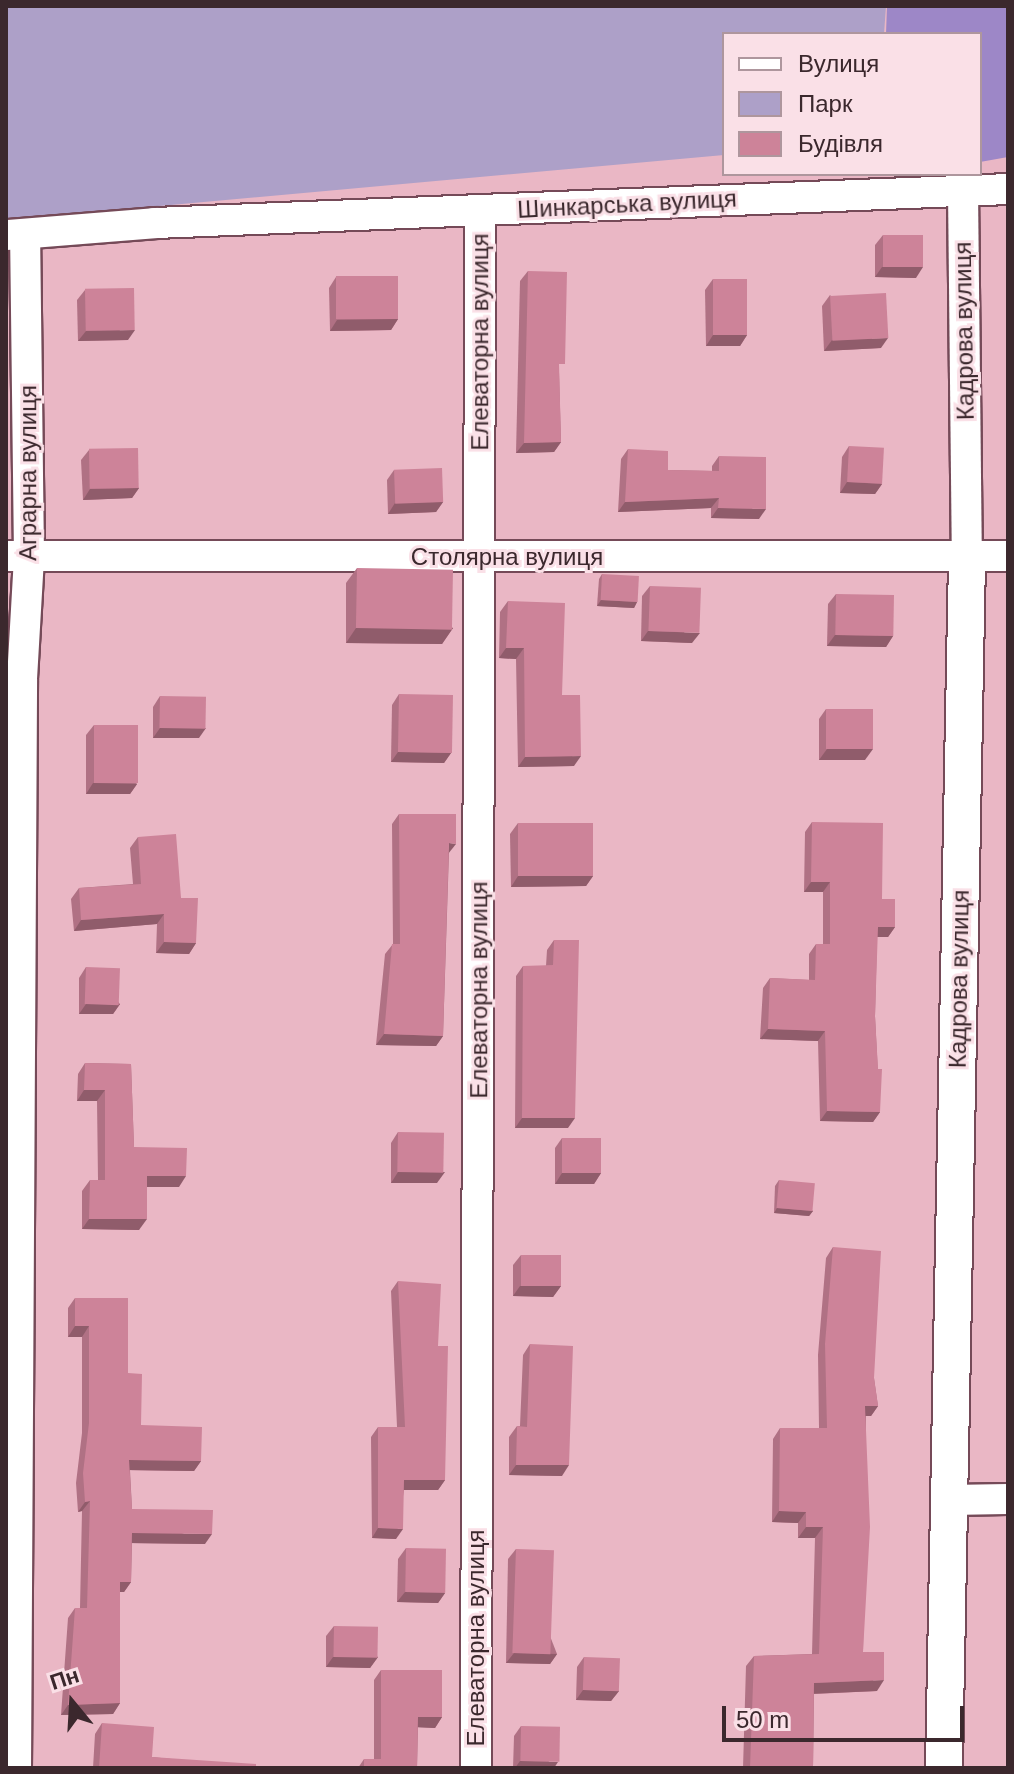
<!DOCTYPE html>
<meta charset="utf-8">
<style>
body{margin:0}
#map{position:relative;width:1014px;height:1774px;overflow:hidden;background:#eab7c5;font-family:Arial,sans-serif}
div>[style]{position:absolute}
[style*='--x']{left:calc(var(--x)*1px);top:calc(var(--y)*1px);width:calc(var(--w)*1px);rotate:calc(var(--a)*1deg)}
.green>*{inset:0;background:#ada0c8}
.forest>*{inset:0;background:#9d87c7}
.roads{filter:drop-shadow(2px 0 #754a58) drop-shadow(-2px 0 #754a58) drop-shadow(0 2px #754a58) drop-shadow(0 -2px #754a58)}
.minor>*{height:30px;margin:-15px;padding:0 15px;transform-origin:15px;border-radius:15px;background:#fff}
.tertiary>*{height:36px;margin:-18px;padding:0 18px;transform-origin:18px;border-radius:18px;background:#fff}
.wall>*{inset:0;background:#b07184}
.shaded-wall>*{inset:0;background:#905c6b}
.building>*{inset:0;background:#cd8399;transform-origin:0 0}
span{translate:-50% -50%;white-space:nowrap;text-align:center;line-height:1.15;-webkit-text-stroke:6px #fae0e7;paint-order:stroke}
.street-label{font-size:24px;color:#3b282d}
.frame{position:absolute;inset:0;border:8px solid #3b282d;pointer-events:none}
.legend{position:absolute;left:722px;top:32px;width:260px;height:144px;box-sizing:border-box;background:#fae0e7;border:2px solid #ae969d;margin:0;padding:10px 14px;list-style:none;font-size:24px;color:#3b282d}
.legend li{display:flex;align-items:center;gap:16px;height:40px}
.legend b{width:40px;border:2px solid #ae969d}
.north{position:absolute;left:32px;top:1662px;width:80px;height:80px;-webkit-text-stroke:6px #fae0e7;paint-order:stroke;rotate:342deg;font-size:22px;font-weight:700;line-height:32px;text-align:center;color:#3b282d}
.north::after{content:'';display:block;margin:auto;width:28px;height:36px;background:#3b282d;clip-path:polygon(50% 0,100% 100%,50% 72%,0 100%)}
.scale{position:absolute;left:722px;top:1706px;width:242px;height:36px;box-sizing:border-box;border:4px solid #3b282d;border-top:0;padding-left:10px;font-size:24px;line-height:28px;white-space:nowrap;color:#3b282d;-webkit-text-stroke:6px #fae0e7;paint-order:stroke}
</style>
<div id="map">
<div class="green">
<i style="clip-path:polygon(6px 6px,886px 6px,884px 34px,724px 34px,724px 155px,6px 220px)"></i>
</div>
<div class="forest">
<i style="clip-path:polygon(887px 6px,1008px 6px,1008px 157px,980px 162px,980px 34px,886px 34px)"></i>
</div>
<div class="roads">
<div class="minor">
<i style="--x:963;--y:190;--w:367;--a:89.4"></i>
<i style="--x:7;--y:235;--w:148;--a:-4.6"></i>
<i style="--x:155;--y:223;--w:854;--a:-2.28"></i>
<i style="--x:6;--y:556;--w:1002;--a:0"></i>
<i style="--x:950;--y:1500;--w:58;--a:-1"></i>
<i style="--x:16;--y:1768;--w:1089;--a:-89.68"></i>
<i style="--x:22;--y:679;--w:123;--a:-86.7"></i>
<i style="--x:29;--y:556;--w:321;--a:-90.7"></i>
<i style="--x:476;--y:1768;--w:1555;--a:-89.85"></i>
</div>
<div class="tertiary">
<i style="--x:944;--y:1768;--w:1211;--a:-88.91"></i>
</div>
</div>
<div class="wall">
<i style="clip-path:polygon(883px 235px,916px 278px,875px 277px,875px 245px)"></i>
<i style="clip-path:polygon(528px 271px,559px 372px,561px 442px,554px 452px,516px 453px,520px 281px)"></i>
<i style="clip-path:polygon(336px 277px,398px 319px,391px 330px,330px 331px,329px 288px)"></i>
<i style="clip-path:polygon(713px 279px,747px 335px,740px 346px,706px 346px,705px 290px)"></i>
<i style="clip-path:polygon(85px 290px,128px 340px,78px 341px,77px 300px)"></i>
<i style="clip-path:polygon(830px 295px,881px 348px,824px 351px,822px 306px)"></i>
<i style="clip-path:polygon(849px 446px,882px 484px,875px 494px,840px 493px,842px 457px)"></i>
<i style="clip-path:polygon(628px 449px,668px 470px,712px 471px,712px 466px,719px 456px,759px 519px,711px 518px,711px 508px,618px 512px,621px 459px)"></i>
<i style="clip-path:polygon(89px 450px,139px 488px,132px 498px,83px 500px,81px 460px)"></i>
<i style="clip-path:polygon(394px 470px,443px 502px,436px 512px,388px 514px,387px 480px)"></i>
<i style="clip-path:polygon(357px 568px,453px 628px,442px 644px,346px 643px,346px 583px)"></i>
<i style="clip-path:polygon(602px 574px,637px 602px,634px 608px,597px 606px,599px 579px)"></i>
<i style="clip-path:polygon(650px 586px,692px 643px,641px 641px,642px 596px)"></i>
<i style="clip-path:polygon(836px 594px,893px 636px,886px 647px,827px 646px,828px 604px)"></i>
<i style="clip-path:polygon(508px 601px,562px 695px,574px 766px,518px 767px,516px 659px,499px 658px,500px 612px)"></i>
<i style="clip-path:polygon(399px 694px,451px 753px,444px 763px,391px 762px,392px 705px)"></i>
<i style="clip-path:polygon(160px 696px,199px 738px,153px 738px,153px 707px)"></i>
<i style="clip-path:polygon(826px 709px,865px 760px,819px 760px,819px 719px)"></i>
<i style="clip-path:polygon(94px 725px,137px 784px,130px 794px,86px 794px,86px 735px)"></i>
<i style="clip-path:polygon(399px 814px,449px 853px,443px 1036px,436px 1046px,376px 1045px,385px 954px,393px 944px,392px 824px)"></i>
<i style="clip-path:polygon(812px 822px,882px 899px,895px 927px,888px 937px,877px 937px,875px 1016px,880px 1112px,873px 1122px,820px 1121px,818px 1041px,760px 1039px,763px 988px,770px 978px,809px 980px,809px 954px,816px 944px,823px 944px,823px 892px,804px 892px,805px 832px)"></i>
<i style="clip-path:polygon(518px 823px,593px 876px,586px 886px,511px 887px,510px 834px)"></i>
<i style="clip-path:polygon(138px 837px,181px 898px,196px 943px,189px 954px,156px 953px,157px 924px,74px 931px,71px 899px,79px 888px,133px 884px,130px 848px)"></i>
<i style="clip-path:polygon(554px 940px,568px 1128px,515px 1128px,516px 976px,523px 966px,546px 966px,547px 950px)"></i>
<i style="clip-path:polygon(86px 967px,120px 1004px,113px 1014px,79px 1014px,79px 978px)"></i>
<i style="clip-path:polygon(85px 1063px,131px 1064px,134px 1147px,179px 1187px,147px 1187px,139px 1230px,82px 1229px,82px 1191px,90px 1180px,98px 1180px,97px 1101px,77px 1101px,78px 1074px)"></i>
<i style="clip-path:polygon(398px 1132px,437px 1183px,391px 1183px,391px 1143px)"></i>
<i style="clip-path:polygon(562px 1138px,601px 1173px,594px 1184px,555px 1184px,555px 1148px)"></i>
<i style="clip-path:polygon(779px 1180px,813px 1211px,809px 1216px,774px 1213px,775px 1186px)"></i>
<i style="clip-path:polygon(833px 1247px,874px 1378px,878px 1406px,871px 1416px,866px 1416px,863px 1652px,877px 1691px,814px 1694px,813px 1768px,743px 1768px,746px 1666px,754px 1656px,812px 1654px,815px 1538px,798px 1538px,798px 1523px,772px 1522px,773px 1439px,780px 1428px,819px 1428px,818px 1355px,826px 1258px)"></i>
<i style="clip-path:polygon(521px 1255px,561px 1286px,553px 1297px,513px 1296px,513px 1265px)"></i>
<i style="clip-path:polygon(398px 1281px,438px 1346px,445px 1480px,438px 1490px,404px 1490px,396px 1539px,372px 1538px,371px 1437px,378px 1427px,397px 1427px,391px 1291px)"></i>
<i style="clip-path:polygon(75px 1298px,128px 1373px,141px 1425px,201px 1461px,194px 1471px,130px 1470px,132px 1509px,205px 1544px,132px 1543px,131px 1582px,124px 1592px,120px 1592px,120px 1703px,113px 1714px,61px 1715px,68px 1618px,75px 1608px,80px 1608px,82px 1511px,78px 1512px,76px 1483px,82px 1433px,82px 1337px,68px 1337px,68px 1308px)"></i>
<i style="clip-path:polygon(530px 1344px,562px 1476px,509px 1475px,509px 1437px,517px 1426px,520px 1426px,523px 1355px)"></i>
<i style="clip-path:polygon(406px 1548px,445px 1593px,438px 1603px,397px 1602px,398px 1559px)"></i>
<i style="clip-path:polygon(516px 1549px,557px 1654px,550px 1664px,506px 1663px,508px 1559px)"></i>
<i style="clip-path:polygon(334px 1626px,378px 1657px,370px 1668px,326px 1667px,326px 1636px)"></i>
<i style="clip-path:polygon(584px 1657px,619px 1691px,611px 1701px,576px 1700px,577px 1667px)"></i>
<i style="clip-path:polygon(381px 1670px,442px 1717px,435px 1728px,418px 1727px,417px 1768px,358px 1768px,364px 1759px,374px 1759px,374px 1680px)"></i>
<i style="clip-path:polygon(102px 1723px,152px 1757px,256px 1768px,93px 1768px,95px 1734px)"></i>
<i style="clip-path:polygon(521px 1726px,554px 1768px,513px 1768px,514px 1736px)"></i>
</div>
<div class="shaded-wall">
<i style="clip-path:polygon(882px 267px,923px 267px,916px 278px,875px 277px)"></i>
<i style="clip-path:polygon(398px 319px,391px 330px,330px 331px,337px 320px)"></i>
<i style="clip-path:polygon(135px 330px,128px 340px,78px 341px,86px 331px)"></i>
<i style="clip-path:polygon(713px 335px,747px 335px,740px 346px,706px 346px)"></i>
<i style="clip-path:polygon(888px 338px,881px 348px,824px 351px,832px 340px)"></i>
<i style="clip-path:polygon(561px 442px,554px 452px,516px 453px,524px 443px)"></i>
<i style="clip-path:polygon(847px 482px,882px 484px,875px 494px,840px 493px)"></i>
<i style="clip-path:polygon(139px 488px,132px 498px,83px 500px,90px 489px)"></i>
<i style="clip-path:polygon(719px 498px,711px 508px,618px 512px,625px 502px)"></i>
<i style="clip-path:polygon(443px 502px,436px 512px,388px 514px,395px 503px)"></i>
<i style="clip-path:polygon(718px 508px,766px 509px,759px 519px,711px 518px)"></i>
<i style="clip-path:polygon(601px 600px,637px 602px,634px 608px,597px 606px)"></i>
<i style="clip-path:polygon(356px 628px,453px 628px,442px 644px,346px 643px)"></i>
<i style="clip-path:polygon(648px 631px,700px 633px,692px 643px,641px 641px)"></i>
<i style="clip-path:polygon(835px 635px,893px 636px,886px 647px,827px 646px)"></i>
<i style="clip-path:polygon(506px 648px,524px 648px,516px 659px,499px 658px)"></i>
<i style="clip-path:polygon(160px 728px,206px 728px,199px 738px,153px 738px)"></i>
<i style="clip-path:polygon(827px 749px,873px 749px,865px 760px,819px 760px)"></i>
<i style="clip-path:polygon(398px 752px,451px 753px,444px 763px,391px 762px)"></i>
<i style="clip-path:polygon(581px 756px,574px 766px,518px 767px,525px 757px)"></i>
<i style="clip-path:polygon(93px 783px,137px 784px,130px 794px,86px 794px)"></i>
<i style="clip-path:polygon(449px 843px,456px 844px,448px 854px)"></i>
<i style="clip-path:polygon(518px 876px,593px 876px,586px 886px,511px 887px)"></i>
<i style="clip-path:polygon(811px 882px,830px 882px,823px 892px,804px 892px)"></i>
<i style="clip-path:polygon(164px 914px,157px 924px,74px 931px,81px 920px)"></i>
<i style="clip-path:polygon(878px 927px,895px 927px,888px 937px,871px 937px)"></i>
<i style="clip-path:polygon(164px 942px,196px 943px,189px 954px,156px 953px)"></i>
<i style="clip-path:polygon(86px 1004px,120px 1004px,113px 1014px,79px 1014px)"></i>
<i style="clip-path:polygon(768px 1029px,825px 1031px,818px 1041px,760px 1039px)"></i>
<i style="clip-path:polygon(384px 1034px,443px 1036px,436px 1046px,376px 1045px)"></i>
<i style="clip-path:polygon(84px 1090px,105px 1090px,97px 1101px,77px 1101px)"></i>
<i style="clip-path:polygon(827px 1111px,880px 1112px,873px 1122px,820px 1121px)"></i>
<i style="clip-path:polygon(522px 1118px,575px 1118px,568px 1128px,515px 1128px)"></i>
<i style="clip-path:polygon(398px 1172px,445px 1172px,437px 1183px,391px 1183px)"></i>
<i style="clip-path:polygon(562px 1173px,601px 1173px,594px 1184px,555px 1184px)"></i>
<i style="clip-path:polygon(147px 1176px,186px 1176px,179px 1187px,139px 1187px)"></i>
<i style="clip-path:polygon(777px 1208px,813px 1211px,809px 1216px,774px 1213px)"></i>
<i style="clip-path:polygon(89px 1219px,147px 1219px,139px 1230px,82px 1229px)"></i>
<i style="clip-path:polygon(520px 1286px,561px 1286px,553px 1297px,513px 1296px)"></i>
<i style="clip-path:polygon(75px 1326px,89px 1326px,82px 1337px,68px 1337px)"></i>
<i style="clip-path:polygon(865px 1406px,878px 1406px,871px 1416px,858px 1416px)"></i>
<i style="clip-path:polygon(129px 1460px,201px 1461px,194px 1471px,122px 1470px)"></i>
<i style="clip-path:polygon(516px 1465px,569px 1465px,562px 1476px,509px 1475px)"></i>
<i style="clip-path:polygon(404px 1480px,445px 1480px,438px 1490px,397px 1490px)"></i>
<i style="clip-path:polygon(90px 1501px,82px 1511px,78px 1512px,85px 1502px)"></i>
<i style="clip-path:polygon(779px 1511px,806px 1512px,798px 1523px,772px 1522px)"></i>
<i style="clip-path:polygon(806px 1527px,823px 1527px,815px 1538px,798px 1538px)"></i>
<i style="clip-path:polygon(378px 1528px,403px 1529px,396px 1539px,372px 1538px)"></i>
<i style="clip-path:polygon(132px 1533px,212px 1534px,205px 1544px,125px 1543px)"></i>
<i style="clip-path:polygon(120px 1582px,131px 1582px,124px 1592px,113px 1592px)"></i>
<i style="clip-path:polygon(405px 1592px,445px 1593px,438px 1603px,397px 1602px)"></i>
<i style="clip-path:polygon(514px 1653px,557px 1654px,550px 1664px,506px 1663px)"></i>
<i style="clip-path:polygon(333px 1657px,378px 1657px,370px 1668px,326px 1667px)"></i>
<i style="clip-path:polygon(884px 1680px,877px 1691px,806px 1694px,814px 1683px)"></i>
<i style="clip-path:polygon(583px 1690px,619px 1691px,611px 1701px,576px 1700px)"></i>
<i style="clip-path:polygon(120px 1703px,113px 1714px,61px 1715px,68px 1705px)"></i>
<i style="clip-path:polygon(418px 1717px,442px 1717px,435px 1728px,411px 1727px)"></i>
<i style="clip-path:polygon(520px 1761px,558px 1762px,554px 1768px,515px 1768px)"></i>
</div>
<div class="building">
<i style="left:883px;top:235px;width:40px;height:32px"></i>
<i style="clip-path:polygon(528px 271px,567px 272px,565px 364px,559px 364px,561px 442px,524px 443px)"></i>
<i style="left:398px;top:276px;width:43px;height:62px;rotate:90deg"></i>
<i style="left:713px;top:279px;width:34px;height:56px"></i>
<i style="left:134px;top:288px;width:42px;height:49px;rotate:89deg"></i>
<i style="left:886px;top:293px;width:45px;height:56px;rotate:87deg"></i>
<i style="left:849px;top:446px;width:35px;height:36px;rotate:3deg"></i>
<i style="left:138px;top:448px;width:40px;height:49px;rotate:89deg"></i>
<i style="clip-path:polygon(628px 449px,668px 451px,668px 470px,719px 471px,719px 456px,766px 457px,766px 509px,718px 508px,719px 498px,625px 502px)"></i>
<i style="left:442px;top:468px;width:34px;height:48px;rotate:88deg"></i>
<i style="left:357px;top:568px;width:96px;height:60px;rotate:1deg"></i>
<i style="left:602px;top:574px;width:37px;height:26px;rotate:3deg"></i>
<i style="left:650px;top:586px;width:51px;height:45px;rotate:2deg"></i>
<i style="left:836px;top:594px;width:58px;height:41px;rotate:1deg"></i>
<i style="clip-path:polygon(508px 601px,565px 603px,562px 695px,580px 695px,581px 756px,525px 757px,524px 648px,506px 648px)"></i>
<i style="left:399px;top:694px;width:54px;height:58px;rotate:1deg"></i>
<i style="left:160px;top:696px;width:46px;height:32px;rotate:1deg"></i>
<i style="left:826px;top:709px;width:47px;height:40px"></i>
<i style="left:94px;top:725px;width:44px;height:58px"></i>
<i style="clip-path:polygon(399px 814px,456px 814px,456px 844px,449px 843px,443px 1036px,384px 1034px,392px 944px,400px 944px)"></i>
<i style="clip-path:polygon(812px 822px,883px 823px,882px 899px,895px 899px,895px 927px,878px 927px,875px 1016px,878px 1069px,882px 1069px,880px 1112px,827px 1111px,825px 1031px,768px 1029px,770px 978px,815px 980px,816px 944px,830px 944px,830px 882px,811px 882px)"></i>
<i style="left:518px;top:823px;width:75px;height:53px"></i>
<i style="clip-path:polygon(176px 834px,181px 898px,198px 898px,196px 943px,164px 942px,164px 914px,81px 920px,79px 888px,141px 884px,138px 837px)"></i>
<i style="clip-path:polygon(554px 940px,579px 940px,575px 1118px,522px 1118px,523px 966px,553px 965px)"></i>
<i style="left:86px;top:967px;width:34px;height:37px;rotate:2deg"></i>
<i style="clip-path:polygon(85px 1063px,131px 1064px,134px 1147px,187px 1148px,186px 1176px,147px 1176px,147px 1219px,89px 1219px,90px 1180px,105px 1180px,105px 1090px,84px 1090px)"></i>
<i style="left:398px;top:1132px;width:46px;height:40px;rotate:1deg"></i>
<i style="left:562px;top:1138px;width:39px;height:35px"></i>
<i style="left:779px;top:1180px;width:36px;height:28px;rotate:5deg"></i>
<i style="clip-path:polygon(833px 1247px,881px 1251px,874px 1378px,878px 1406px,865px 1406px,870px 1527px,863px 1652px,884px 1652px,884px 1680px,814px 1683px,813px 1768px,750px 1768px,754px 1656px,819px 1654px,823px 1527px,806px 1527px,806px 1512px,779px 1511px,780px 1428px,827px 1428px,825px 1344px)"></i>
<i style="left:521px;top:1255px;width:40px;height:31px"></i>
<i style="clip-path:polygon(398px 1281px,441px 1284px,438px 1346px,448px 1346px,445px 1480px,404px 1480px,403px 1529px,378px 1528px,378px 1427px,405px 1427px)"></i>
<i style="clip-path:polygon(75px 1298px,128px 1298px,128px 1373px,142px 1374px,141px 1425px,202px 1427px,201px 1461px,129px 1460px,132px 1509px,213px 1510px,212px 1534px,132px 1533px,131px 1582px,120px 1582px,120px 1703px,68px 1705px,75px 1608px,87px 1608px,90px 1501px,85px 1502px,83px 1473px,89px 1423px,89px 1326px,75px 1326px)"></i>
<i style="clip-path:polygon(530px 1344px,573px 1346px,569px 1465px,516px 1465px,517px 1426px,527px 1427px)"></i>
<i style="left:406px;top:1548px;width:40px;height:44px;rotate:1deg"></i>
<i style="left:516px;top:1549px;width:38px;height:104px;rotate:2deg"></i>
<i style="left:334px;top:1626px;width:44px;height:31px;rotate:1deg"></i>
<i style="left:584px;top:1657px;width:36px;height:33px;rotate:2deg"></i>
<i style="clip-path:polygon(381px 1670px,442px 1670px,442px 1717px,418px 1717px,417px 1768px,364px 1768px,364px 1759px,381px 1759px)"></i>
<i style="clip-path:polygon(102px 1723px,154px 1727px,152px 1757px,256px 1764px,256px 1768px,99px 1768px)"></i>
<i style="left:521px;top:1726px;width:39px;height:35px;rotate:1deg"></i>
</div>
<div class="street-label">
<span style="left:627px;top:204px;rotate:-3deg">Шинкарська вулиця</span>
<span style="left:964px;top:331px;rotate:-91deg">Кадрова вулиця</span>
<span style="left:480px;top:342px;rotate:-90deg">Елеваторна вулиця</span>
<span style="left:28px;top:473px;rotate:-90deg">Аграрна вулиця</span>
<span style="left:507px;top:557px">Столярна вулиця</span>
<span style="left:959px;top:979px;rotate:-89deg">Кадрова вулиця</span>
<span style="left:479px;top:990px;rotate:-90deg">Елеваторна вулиця</span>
<span style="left:476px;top:1638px;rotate:-90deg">Елеваторна вулиця</span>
</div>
<div class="frame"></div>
<ul class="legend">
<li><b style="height:10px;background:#fff"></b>Вулиця</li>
<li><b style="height:22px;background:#ada0c8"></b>Парк</li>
<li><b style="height:22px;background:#cd8399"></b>Будівля</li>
</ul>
<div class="north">Пн</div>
<div class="scale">50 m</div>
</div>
